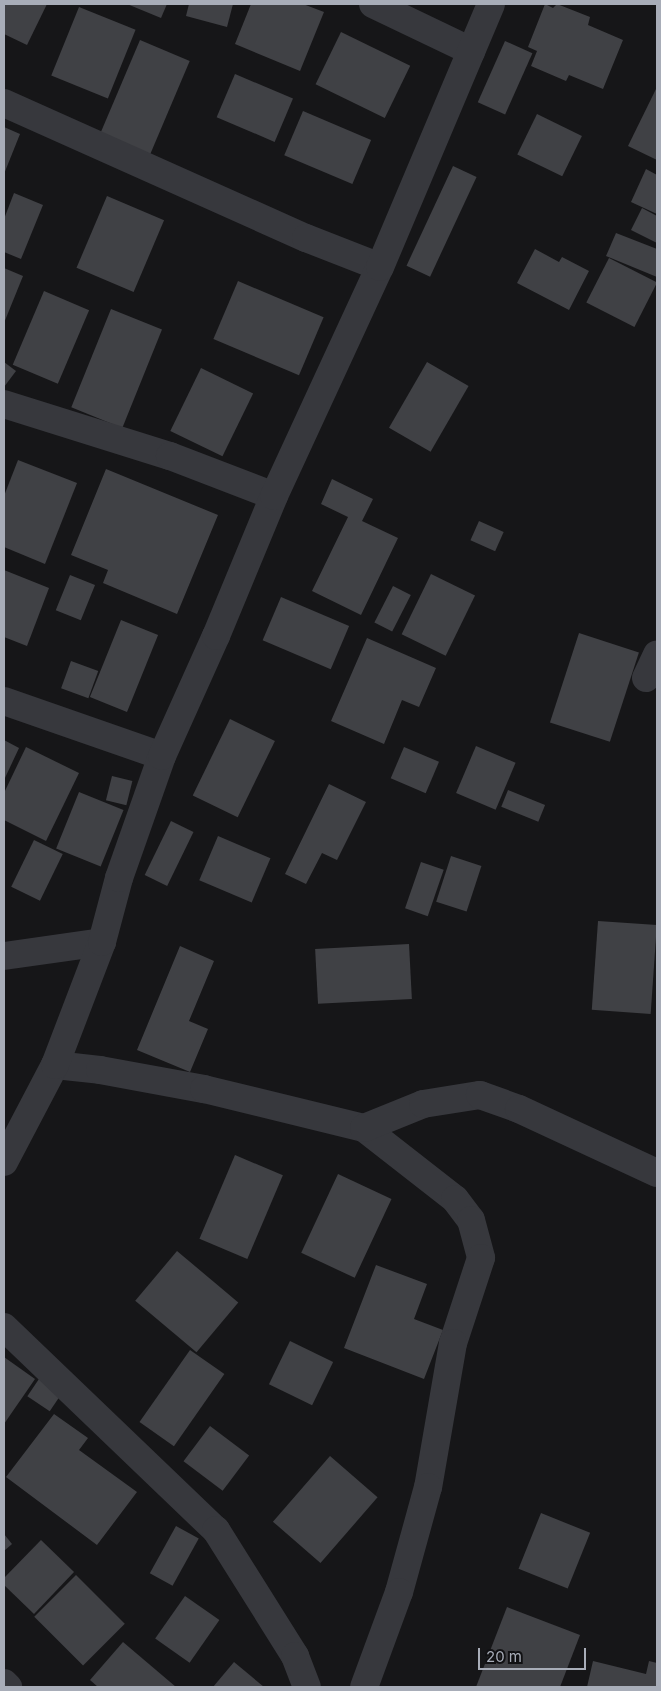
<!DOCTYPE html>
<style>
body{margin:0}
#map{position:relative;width:661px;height:1691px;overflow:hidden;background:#161618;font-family:Inter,sans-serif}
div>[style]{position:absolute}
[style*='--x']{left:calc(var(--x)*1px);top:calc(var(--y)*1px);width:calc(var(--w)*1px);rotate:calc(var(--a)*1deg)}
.building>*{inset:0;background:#404145;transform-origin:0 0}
.minor>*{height:28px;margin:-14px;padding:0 14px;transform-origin:14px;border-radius:14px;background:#37383d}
span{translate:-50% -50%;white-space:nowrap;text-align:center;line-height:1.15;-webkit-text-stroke:4px #111113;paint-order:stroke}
.frame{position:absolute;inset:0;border:5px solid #a8adb8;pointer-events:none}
.scale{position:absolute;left:478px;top:1648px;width:108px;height:22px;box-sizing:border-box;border:2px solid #a8adb8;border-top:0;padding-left:6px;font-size:15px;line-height:18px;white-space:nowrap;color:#a8adb8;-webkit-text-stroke:4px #111113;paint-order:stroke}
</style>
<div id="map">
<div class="building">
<i style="clip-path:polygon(4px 4px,47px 4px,27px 45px,4px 34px)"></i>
<i style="clip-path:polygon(127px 4px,167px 4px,161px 18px)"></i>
<i style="clip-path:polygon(189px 4px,233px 4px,227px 27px,186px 16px)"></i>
<i style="clip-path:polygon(251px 4px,303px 4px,324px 12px,300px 71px,235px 44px)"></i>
<i style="clip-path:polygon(545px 4px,553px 8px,557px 4px,590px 17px,588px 25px,623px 40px,603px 89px,569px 75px,566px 81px,531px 66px,537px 51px,528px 47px)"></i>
<i style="left:79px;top:7px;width:61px;height:74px;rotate:22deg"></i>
<i style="left:341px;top:32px;width:77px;height:58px;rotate:26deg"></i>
<i style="left:140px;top:40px;width:54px;height:109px;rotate:23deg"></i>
<i style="left:505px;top:41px;width:30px;height:67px;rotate:24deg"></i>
<i style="left:235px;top:74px;width:63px;height:47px;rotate:23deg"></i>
<i style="clip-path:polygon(656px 89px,657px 90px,657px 160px,628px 146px)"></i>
<i style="left:303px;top:111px;width:74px;height:48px;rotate:23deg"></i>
<i style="left:537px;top:114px;width:50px;height:45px;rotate:26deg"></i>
<i style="clip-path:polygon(4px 127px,20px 134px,4px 174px)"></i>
<i style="left:453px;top:166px;width:26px;height:110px;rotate:25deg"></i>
<i style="clip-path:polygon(646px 169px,657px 175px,657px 214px,631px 202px)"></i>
<i style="clip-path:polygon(14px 193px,43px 205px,21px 259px,4px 252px,4px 219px)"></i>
<i style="left:107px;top:196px;width:62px;height:78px;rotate:23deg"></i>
<i style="clip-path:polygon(642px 208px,657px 216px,657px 243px,631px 230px)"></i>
<i style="clip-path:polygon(616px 233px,657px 249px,657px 277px,606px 256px)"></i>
<i style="clip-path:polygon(535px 249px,559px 262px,562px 257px,589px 271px,569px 310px,517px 283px)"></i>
<i style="left:609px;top:258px;width:54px;height:50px;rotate:27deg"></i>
<i style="clip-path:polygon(4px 268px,23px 276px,4px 323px)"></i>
<i style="left:238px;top:281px;width:93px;height:63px;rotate:23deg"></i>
<i style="left:44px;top:291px;width:49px;height:80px;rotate:23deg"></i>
<i style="left:111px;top:309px;width:55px;height:106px;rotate:22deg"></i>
<i style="clip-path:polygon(4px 362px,16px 371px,4px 387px)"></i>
<i style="left:427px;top:362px;width:48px;height:76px;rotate:30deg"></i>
<i style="left:201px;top:368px;width:58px;height:70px;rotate:26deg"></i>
<i style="clip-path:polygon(18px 460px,77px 483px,45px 564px,4px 547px,4px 496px)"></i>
<i style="clip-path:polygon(106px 469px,218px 515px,177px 614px,103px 583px,108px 570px,71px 555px)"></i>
<i style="clip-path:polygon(332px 479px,373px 499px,362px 521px,398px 538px,361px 615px,312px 591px,348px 517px,321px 504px)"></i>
<i style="left:479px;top:521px;width:27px;height:21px;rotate:24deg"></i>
<i style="clip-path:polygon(4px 570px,49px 588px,27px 646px,4px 637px)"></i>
<i style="left:431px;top:574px;width:49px;height:67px;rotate:26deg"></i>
<i style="left:70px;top:575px;width:27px;height:38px;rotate:22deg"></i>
<i style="left:393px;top:586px;width:20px;height:41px;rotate:27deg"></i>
<i style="left:281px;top:597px;width:74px;height:47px;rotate:23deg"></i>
<i style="left:121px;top:620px;width:40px;height:83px;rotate:22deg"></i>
<i style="left:579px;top:633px;width:63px;height:94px;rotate:18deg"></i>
<i style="clip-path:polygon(367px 638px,436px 668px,419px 707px,402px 700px,384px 744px,331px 721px)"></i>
<i style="left:71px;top:661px;width:29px;height:29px;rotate:20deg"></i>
<i style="left:230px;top:719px;width:50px;height:85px;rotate:26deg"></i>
<i style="clip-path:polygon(4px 740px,19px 748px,4px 780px)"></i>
<i style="left:476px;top:746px;width:43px;height:51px;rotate:23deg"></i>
<i style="clip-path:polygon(26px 747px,79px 773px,46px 841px,4px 820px,4px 793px)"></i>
<i style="left:404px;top:747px;width:38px;height:34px;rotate:23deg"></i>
<i style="left:112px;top:776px;width:21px;height:25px;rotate:14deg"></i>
<i style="clip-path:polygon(329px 784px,366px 802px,337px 860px,322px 853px,306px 884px,285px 874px)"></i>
<i style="left:508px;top:790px;width:40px;height:18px;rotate:22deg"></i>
<i style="left:79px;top:792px;width:48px;height:61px;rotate:22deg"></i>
<i style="left:171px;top:821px;width:25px;height:60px;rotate:26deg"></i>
<i style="left:218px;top:836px;width:57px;height:48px;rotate:23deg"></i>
<i style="left:34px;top:840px;width:32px;height:52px;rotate:26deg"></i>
<i style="left:451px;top:856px;width:32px;height:48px;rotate:18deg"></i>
<i style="left:421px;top:862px;width:24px;height:49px;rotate:19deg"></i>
<i style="left:598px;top:921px;width:59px;height:89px;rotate:4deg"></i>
<i style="left:409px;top:944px;width:55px;height:94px;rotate:87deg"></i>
<i style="clip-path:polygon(180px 946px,214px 961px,189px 1021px,208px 1029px,190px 1072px,137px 1050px)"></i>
<i style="left:235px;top:1155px;width:52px;height:91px;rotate:23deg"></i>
<i style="left:338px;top:1174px;width:59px;height:87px;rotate:25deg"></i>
<i style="left:177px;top:1251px;width:80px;height:65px;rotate:40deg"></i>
<i style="clip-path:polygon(376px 1265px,427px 1284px,414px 1319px,443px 1330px,424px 1379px,344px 1348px)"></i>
<i style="left:290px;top:1341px;width:48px;height:48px;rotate:26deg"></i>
<i style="left:190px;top:1350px;width:42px;height:88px;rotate:35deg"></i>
<i style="clip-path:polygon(4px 1357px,35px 1379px,4px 1424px)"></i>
<i style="left:43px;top:1373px;width:27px;height:28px;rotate:34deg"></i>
<i style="clip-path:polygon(54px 1414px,88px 1438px,79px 1450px,137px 1492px,97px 1545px,6px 1477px)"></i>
<i style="left:210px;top:1426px;width:49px;height:44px;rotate:37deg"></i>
<i style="left:330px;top:1456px;width:63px;height:87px;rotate:41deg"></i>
<i style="left:541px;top:1513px;width:53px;height:60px;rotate:22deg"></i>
<i style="left:176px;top:1526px;width:26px;height:54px;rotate:29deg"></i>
<i style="clip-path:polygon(4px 1534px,12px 1544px,4px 1551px)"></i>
<i style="clip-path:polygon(41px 1540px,74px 1572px,34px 1614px,4px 1585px,4px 1578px)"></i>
<i style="left:76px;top:1575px;width:69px;height:59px;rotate:45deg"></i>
<i style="left:185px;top:1596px;width:42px;height:52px;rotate:35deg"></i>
<i style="clip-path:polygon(507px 1607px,580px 1635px,560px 1687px,476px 1687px)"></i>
<i style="clip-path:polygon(123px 1642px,176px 1687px,98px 1687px,90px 1680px)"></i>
<i style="clip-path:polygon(593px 1661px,646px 1674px,649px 1661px,657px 1663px,657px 1687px,587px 1687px)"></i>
<i style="clip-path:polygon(234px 1662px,264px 1687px,213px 1687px)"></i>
</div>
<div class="minor">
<i style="--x:373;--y:4;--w:109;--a:25.6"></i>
<i style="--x:4;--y:103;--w:331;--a:24.1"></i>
<i style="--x:306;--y:238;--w:79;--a:21.4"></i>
<i style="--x:4;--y:404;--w:174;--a:17.4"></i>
<i style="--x:170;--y:456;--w:111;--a:21"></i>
<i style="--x:646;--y:678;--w:26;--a:-65"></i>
<i style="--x:4;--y:701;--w:167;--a:19.2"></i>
<i style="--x:4;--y:956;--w:99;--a:-8.1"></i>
<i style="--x:55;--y:1065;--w:45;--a:6.3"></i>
<i style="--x:100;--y:1070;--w:106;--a:10.4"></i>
<i style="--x:204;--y:1089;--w:165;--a:13.7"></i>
<i style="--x:364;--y:1128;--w:115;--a:38"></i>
<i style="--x:455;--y:1199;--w:26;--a:53"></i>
<i style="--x:471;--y:1220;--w:39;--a:75"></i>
<i style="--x:481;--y:1258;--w:89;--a:108.2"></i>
<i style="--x:453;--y:1343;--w:146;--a:99.8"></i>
<i style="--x:428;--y:1487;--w:109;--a:105.4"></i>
<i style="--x:399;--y:1592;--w:101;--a:110.2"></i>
<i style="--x:364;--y:1128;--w:64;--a:-22.1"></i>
<i style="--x:423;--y:1104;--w:58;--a:-9"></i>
<i style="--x:480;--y:1095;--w:41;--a:19.7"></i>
<i style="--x:519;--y:1109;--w:152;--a:24.9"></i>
<i style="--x:4;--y:1162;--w:110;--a:-62.3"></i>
<i style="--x:55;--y:1065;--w:132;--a:-69.1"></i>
<i style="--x:102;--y:942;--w:66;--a:-75.1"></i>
<i style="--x:119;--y:878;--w:129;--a:-70.6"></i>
<i style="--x:162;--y:756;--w:132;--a:-65.8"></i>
<i style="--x:216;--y:636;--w:152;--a:-67.5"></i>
<i style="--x:274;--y:496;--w:252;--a:-65.2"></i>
<i style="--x:380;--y:267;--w:285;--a:-67.1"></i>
<i style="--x:4;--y:1327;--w:294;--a:43.8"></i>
<i style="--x:216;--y:1530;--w:149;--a:57.9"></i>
<i style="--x:295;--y:1656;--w:33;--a:69"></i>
<i style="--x:4;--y:1683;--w:6;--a:45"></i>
</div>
<div class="frame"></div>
<div class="scale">20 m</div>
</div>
